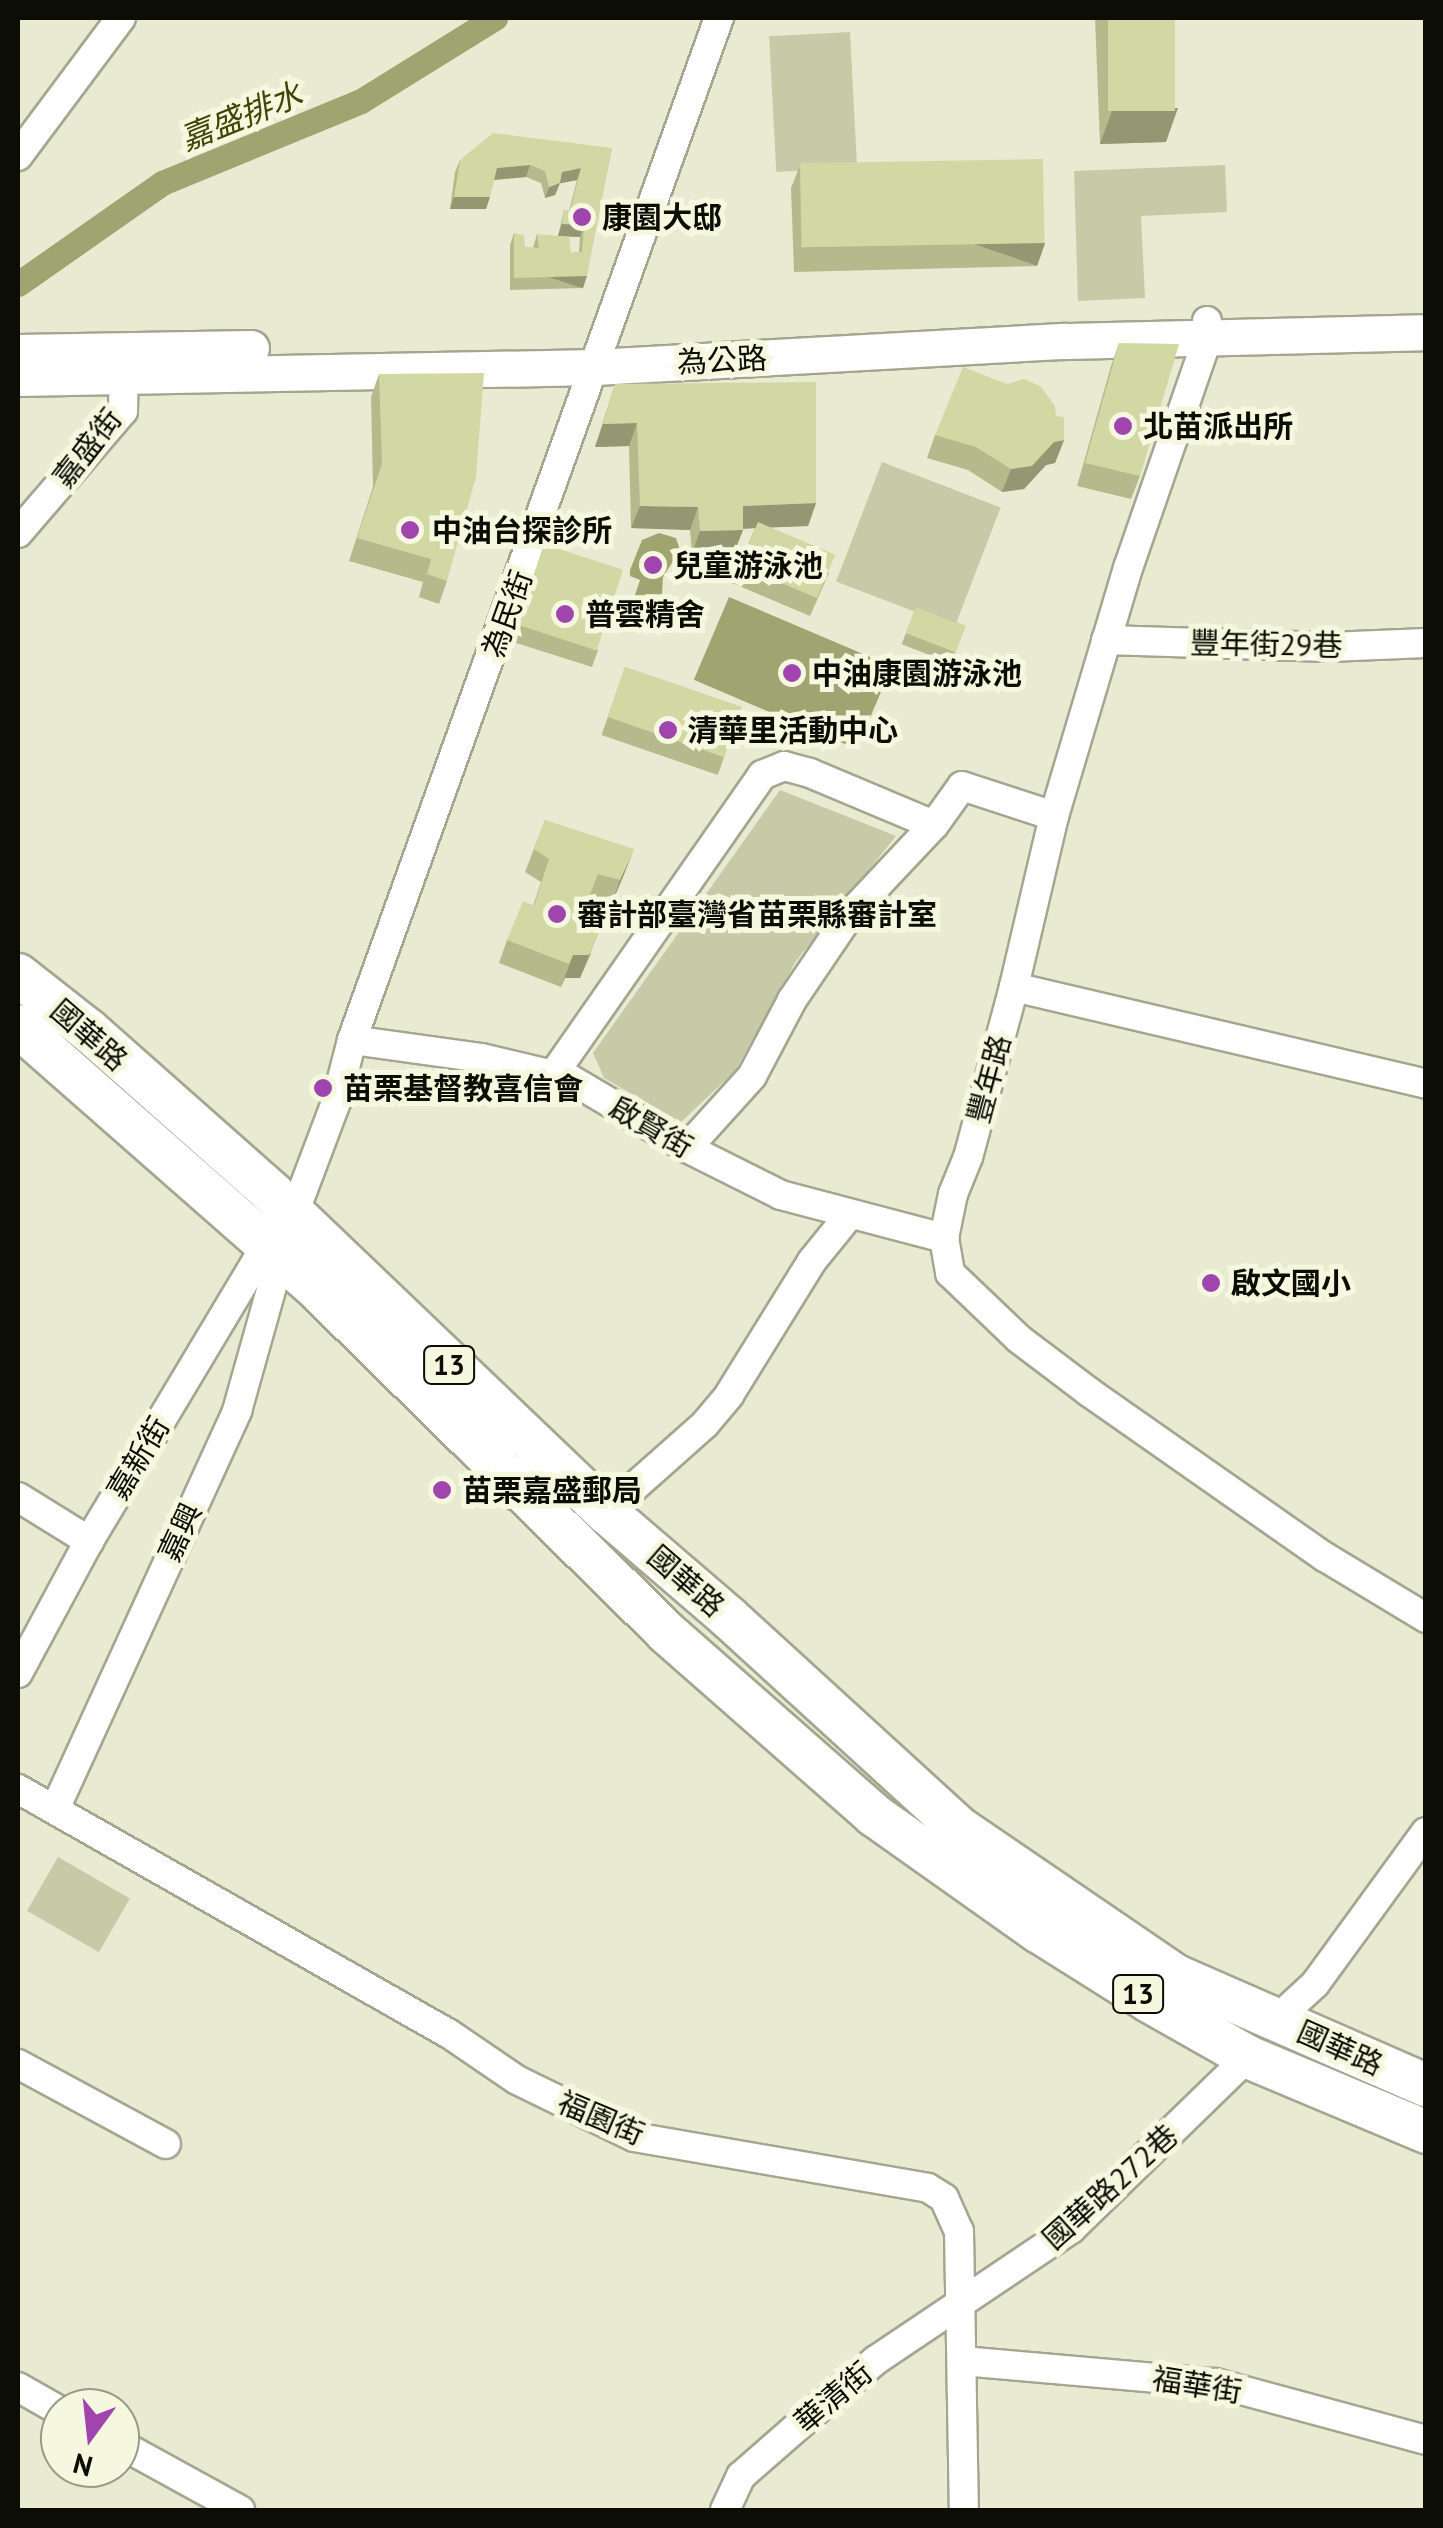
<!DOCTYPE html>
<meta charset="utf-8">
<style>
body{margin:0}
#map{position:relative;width:1443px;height:2528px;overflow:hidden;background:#e8ebd2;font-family:"PT Sans","Noto Sans TC",sans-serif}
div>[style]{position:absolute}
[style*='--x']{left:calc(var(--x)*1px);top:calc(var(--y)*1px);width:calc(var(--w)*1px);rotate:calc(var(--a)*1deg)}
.green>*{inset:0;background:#c6caa6;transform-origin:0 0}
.water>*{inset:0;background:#a0a471;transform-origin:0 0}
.canal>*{height:25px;margin:-12.5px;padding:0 12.5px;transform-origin:12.5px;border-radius:12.5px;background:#a0a471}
.roads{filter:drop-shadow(2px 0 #a4a68f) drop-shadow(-2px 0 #a4a68f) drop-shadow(0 2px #a4a68f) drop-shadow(0 -2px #a4a68f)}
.minor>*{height:28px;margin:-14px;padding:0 14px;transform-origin:14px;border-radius:14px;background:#fff}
.tertiary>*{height:35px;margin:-17.5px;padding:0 17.5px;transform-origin:17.5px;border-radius:17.5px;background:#fff}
.primary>*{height:42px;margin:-21px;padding:0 21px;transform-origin:21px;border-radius:21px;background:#fff}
.wall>*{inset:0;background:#b5ba8c;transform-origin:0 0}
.shaded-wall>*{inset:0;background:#939772;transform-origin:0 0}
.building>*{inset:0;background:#d2d8a3;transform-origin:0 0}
.dots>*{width:28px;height:28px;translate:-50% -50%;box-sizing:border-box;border:5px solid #f5f8df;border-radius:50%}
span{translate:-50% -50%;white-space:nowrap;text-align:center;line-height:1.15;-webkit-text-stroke:10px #f5f8df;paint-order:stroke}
.shield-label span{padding:2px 8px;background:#f5f8df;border:2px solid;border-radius:8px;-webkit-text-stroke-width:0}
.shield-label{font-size:28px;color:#0c0d05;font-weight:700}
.poi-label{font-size:30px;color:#0c0d05;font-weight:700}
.left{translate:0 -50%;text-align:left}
.street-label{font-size:30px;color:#0c0d05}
.water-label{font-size:32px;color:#414404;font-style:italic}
.frame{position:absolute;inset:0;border:20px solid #0c0d05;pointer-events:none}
.north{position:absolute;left:40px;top:2388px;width:100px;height:100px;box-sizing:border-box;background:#f5f8df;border:2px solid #989a88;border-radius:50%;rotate:195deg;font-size:28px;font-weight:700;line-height:40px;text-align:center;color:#0c0d05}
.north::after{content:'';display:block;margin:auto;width:35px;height:45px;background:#a044ae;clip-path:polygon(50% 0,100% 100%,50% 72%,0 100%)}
</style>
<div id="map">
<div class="green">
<i style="left:850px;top:32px;width:136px;height:81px;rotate:87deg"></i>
<i style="clip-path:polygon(1225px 165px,1227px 212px,1141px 216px,1145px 298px,1078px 301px,1074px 171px)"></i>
<i style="left:882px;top:462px;width:127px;height:128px;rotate:21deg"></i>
<i style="clip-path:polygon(780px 790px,896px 836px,796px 961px,735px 1071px,681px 1122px,604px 1078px,593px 1053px)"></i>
<i style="left:58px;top:1857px;width:83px;height:62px;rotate:30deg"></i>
</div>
<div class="water">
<i style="clip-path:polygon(659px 533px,676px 538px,680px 550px,663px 577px,662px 594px,641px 605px,633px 601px,640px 580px,630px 576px,630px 570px,642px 540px)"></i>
<i style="left:729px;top:597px;width:177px;height:90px;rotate:23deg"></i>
</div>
<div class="canal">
<i style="--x:18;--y:284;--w:176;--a:-35"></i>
<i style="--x:162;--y:183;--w:215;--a:-22.4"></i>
<i style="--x:361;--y:101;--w:158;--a:-31.8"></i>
</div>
<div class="roads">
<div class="minor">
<i style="--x:18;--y:156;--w:172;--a:-53.3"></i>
<i style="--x:1207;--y:321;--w:16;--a:86"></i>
<i style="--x:1208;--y:337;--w:244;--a:109.1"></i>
<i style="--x:1128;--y:568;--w:259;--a:106.6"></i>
<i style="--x:1054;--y:816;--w:176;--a:103.2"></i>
<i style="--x:1014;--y:987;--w:176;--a:105.1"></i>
<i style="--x:968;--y:1157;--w:40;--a:112"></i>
<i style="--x:953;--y:1194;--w:45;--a:101.6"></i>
<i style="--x:944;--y:1238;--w:36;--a:80"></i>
<i style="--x:950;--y:1273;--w:95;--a:43.7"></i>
<i style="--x:1019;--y:1339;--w:88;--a:37.1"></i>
<i style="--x:1089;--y:1392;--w:288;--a:35"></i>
<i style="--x:1325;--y:1557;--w:118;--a:31.1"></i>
<i style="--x:18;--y:533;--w:161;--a:-49.3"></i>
<i style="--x:123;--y:411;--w:52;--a:-88.9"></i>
<i style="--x:1106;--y:640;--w:223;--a:1.8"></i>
<i style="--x:1329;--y:647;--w:97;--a:-2.4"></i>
<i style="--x:1014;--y:987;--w:423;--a:13.2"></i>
<i style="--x:352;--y:1040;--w:131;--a:7.9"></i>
<i style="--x:482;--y:1058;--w:90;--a:13.4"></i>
<i style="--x:570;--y:1079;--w:136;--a:30.5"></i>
<i style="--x:687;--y:1148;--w:105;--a:26.6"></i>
<i style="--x:781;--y:1195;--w:169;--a:14.8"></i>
<i style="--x:553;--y:1075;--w:366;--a:-55.1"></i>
<i style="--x:762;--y:775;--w:24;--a:-22"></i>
<i style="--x:784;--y:766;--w:27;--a:15"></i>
<i style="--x:810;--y:773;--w:134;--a:22.8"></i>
<i style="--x:687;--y:1148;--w:97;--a:-47.9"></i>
<i style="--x:752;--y:1076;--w:86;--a:-62.2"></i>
<i style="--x:792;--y:1000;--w:105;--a:-55.9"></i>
<i style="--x:851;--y:913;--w:121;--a:-46.7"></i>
<i style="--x:934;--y:825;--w:48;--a:-54.3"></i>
<i style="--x:962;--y:786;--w:97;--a:18.1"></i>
<i style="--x:293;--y:1216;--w:122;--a:-69.3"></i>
<i style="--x:336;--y:1102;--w:64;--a:-75.5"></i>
<i style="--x:352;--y:1040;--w:1086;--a:-70.25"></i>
<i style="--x:18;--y:1497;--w:84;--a:31.8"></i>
<i style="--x:606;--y:1512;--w:132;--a:-41.6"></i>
<i style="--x:705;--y:1424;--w:38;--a:-50"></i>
<i style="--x:729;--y:1395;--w:158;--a:-58.2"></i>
<i style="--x:812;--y:1261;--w:60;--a:-51"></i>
<i style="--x:18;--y:1673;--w:150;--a:-61.7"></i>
<i style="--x:89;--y:1541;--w:343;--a:-59.1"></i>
<i style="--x:18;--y:1789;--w:494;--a:29.6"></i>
<i style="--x:448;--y:2033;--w:83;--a:34.3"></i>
<i style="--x:517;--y:2080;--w:130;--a:26"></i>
<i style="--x:634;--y:2137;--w:298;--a:9.8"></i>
<i style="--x:928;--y:2188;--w:19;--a:32"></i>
<i style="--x:944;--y:2198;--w:36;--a:66"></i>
<i style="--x:959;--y:2231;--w:279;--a:89"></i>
<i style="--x:55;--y:1809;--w:438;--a:-65.4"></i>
<i style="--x:237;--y:1411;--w:133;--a:-74.3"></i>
<i style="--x:273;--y:1283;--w:37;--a:-103"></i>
<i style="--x:1276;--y:2020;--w:53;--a:-42.7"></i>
<i style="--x:1315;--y:1984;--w:188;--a:-53.9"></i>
<i style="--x:18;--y:2064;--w:168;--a:28.4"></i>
<i style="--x:962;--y:2361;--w:254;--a:5"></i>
<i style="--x:1215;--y:2383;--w:219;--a:15.1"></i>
<i style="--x:18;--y:2387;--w:48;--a:29.7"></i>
<i style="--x:120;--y:2444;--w:137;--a:28.8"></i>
<i style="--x:725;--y:2510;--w:38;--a:-65"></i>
<i style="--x:741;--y:2476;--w:97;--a:-41.2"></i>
<i style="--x:814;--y:2412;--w:81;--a:-40"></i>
<i style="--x:876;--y:2360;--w:235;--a:-33.9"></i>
<i style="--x:1071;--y:2229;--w:247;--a:-44.2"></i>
</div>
<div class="tertiary">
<i style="--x:18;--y:352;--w:233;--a:-1"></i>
<i style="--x:18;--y:378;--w:577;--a:-1.09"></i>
<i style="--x:595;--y:367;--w:471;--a:-3.2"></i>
<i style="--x:1065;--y:341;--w:361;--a:-1.4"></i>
</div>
<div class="primary">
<i style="--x:18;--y:975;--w:89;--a:38.2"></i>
<i style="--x:88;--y:1030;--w:246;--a:41.5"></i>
<i style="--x:272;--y:1193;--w:462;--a:43.7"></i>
<i style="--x:606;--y:1512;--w:161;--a:40.7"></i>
<i style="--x:728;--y:1617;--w:313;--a:42.4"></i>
<i style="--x:959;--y:1828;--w:263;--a:34.3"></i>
<i style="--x:1176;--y:1976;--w:273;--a:23.6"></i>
<i style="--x:18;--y:1026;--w:391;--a:41.3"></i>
<i style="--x:312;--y:1284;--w:498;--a:44.5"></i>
<i style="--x:667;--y:1633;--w:276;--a:41.3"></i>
<i style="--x:874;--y:1815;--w:201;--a:35.3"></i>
<i style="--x:1038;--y:1931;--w:131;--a:32.2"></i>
<i style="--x:1149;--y:2001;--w:114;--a:29.5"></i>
<i style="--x:1248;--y:2057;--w:193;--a:22.8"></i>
</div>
</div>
<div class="wall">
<i style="clip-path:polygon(1095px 18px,1175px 18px,1166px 142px,1100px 144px)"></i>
<i style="clip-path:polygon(612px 148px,583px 288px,510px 290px,510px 245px,514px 233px,525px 247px,533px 248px,537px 234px,571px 253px,579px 252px,580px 237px,558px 236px,564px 210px,569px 211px,577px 180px,560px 183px,555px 195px,545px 198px,541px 183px,526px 177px,494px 180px,486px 209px,450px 209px,455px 172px,460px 160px)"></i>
<i style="clip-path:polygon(800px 165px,1045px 243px,1037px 266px,794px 272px,791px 188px)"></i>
<i style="clip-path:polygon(1119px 343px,1140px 476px,1131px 499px,1077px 486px,1111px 366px)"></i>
<i style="clip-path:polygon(379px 374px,447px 581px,439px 604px,419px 597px,423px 582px,349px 561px,373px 487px,371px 397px)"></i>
<i style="clip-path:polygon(615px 384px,816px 503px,808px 526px,771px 527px,829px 573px,810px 616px,732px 583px,755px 528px,743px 529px,734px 553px,692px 554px,690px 530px,631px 528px,629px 446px,595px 447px)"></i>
<i style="clip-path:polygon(1056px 416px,1064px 440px,1055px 463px,1046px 465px,1024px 489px,1002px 492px,968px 470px,927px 458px,935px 435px)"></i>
<i style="clip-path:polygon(544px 544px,598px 650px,592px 667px,513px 642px)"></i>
<i style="left:916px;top:607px;width:53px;height:40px;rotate:21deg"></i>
<i style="left:625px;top:667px;width:123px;height:72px;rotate:19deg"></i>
<i style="clip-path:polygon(545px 820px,625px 872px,612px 903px,589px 897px,578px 925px,591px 954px,580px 978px,565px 978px,561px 987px,499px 963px,507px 940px,533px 906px,541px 882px,525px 872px)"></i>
</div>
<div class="shaded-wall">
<i style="clip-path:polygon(1178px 108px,1166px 142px,1100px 144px,1112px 111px)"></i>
<i style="clip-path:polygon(530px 165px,526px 177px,492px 180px,497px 168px)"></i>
<i style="clip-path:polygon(581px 168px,577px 180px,557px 184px,562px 172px)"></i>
<i style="clip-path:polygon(560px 183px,555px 195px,545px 198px,549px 187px)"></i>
<i style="clip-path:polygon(454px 197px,490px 197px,486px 209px,450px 209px)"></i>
<i style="clip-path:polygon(562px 224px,584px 225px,580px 237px,558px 236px)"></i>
<i style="left:1045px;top:243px;width:24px;height:243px;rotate:109deg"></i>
<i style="left:587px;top:276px;width:13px;height:73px;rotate:108deg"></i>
<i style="clip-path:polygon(637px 423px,629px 446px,595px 447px,603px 424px)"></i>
<i style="clip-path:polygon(1064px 440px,1055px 463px,1046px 465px,1024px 489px,1002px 492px,1011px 469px,1054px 442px)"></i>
<i style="clip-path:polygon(816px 503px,808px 526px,734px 529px,743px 506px)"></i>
<i style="clip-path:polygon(640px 506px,698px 507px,690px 530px,631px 528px)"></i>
<i style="clip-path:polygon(743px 530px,734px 553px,692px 554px,700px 531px)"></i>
<i style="clip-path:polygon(634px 849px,625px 872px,612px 903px,620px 880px)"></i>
<i style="clip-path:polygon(599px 931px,580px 978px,565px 978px,561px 987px,573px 955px)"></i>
</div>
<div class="building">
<i style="left:1108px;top:18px;width:67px;height:93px"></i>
<i style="clip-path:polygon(493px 133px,612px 148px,587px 276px,514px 278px,514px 233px,524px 235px,525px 247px,539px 248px,537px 234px,569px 237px,571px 253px,582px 252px,584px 225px,562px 224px,564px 210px,570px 211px,581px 168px,562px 172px,560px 183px,549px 187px,545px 171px,530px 165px,497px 168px,490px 197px,454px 197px,460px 160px)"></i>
<i style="left:1043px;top:159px;width:84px;height:243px;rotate:89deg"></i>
<i style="clip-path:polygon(1119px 343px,1179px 344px,1140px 476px,1085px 463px)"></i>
<i style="clip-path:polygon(963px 367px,1007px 384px,1024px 379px,1040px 386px,1055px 406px,1056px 416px,1064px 417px,1064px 440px,1054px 442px,1032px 466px,1011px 469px,976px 447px,935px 435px)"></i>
<i style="clip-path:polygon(484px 373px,476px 477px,447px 581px,427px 574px,431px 559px,357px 538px,382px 464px,379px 374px)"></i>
<i style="clip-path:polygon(816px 382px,816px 503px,743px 506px,743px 530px,700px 531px,698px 507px,640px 506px,637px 423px,603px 424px,615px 384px)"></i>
<i style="left:758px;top:522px;width:84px;height:47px;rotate:23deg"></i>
<i style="left:544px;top:544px;width:83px;height:85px;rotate:18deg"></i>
<i style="left:916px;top:607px;width:53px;height:28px;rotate:21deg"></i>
<i style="left:625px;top:667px;width:123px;height:53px;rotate:19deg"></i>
<i style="clip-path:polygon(545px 820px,634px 849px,620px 880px,598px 874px,578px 925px,599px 931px,589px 955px,573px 955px,569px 964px,507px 940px,523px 901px,534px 906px,549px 859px,534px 849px)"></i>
</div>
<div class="dots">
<i style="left:582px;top:217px;background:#a044ae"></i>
<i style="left:1123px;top:426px;background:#a044ae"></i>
<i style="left:410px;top:530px;background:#a044ae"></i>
<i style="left:653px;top:565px;background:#a044ae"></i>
<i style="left:565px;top:614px;background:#a044ae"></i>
<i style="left:792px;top:673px;background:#a044ae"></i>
<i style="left:668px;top:730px;background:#a044ae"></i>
<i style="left:557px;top:914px;background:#a044ae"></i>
<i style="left:323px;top:1088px;background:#a044ae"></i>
<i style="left:1211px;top:1283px;background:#a044ae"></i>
<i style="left:442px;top:1490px;background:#a044ae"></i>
</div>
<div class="shield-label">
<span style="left:449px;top:1365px">13</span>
<span style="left:1138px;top:1994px">13</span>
</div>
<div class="poi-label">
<span class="left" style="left:602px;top:217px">康園大邸</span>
<span class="left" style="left:1143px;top:426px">北苗派出所</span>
<span class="left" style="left:432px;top:530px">中油台探診所</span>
<span class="left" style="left:673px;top:565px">兒童游泳池</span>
<span class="left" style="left:585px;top:614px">普雲精舍</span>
<span class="left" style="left:812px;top:673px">中油康園游泳池</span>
<span class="left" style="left:688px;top:730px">清華里活動中心</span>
<span class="left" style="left:577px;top:914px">審計部臺灣省苗栗縣審計室</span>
<span class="left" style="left:343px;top:1088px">苗栗基督教喜信會</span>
<span class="left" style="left:1231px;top:1283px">啟文國小</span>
<span class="left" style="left:462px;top:1490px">苗栗嘉盛郵局</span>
</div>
<div class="street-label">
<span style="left:722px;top:360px;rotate:-3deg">為公路</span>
<span style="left:87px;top:448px;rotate:-52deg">嘉盛街</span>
<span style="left:507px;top:614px;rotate:-70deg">為民街</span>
<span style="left:1266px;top:644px;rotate:1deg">豐年街29巷</span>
<span style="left:89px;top:1035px;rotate:41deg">國華路</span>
<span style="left:989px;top:1079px;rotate:-75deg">豐年路</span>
<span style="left:651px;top:1127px;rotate:30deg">啟賢街</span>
<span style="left:138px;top:1458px;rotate:-59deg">嘉新街</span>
<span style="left:180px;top:1532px;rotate:-65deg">嘉興</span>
<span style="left:686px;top:1581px;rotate:41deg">國華路</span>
<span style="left:1340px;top:2048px;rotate:24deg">國華路</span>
<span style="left:601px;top:2118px;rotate:23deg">福園街</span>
<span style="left:1110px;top:2187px;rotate:-42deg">國華路272巷</span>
<span style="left:1197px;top:2385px;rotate:9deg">福華街</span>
<span style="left:833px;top:2397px;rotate:-40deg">華清街</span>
</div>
<div class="water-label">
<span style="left:241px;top:116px;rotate:-22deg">嘉盛排水</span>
</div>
<div class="frame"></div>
<div class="north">N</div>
</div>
